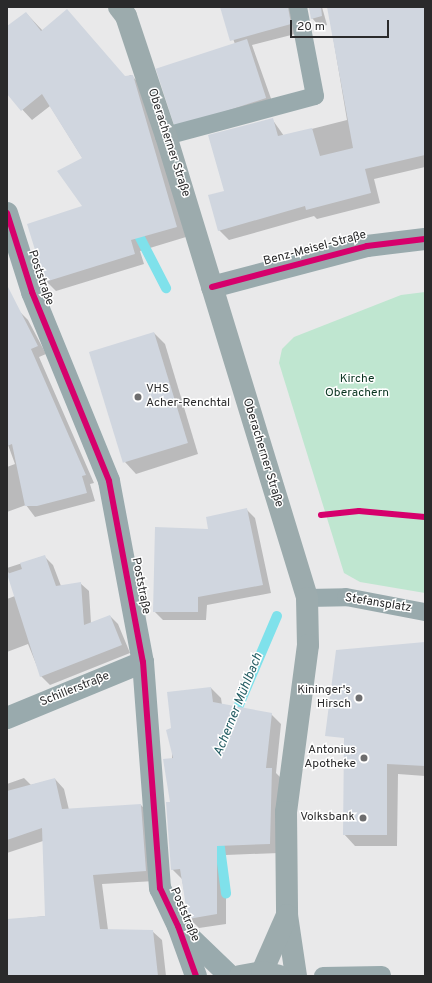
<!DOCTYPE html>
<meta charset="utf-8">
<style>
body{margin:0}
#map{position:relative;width:432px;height:983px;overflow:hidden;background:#e9e9ea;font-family:Overpass,sans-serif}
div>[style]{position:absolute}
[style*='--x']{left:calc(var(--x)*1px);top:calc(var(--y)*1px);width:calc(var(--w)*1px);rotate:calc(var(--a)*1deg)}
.green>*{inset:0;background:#bfe6d0}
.shadow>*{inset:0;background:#0003}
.stream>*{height:10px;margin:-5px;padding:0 5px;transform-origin:5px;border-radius:5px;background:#7fe1eb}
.building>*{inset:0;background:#d0d6df;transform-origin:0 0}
.service>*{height:18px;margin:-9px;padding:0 9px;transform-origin:9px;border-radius:9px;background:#99aaad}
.minor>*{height:22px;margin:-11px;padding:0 11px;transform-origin:11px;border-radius:11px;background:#99aaad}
.secondary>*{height:22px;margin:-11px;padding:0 11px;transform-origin:11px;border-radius:11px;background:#9cabad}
.cycleway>*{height:6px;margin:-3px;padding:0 3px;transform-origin:3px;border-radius:3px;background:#d6006c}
.dots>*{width:11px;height:11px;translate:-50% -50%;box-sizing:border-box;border:2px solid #fff;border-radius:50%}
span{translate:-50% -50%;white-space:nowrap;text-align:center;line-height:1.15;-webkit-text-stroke:3px #fff;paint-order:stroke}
.street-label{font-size:12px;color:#2a2a2b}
.park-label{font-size:12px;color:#08331f}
.poi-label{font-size:12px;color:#2a2a2b}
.left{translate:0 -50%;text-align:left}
.right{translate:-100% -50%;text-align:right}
.water-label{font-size:13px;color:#225c62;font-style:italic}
.frame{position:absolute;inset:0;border:8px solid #2a2a2b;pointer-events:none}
.scale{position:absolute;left:290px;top:20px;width:99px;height:18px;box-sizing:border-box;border:2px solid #2a2a2b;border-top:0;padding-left:5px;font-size:12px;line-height:14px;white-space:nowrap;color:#2a2a2b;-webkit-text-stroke:3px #fff;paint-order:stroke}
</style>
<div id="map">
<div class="green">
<i style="clip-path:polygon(425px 292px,425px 593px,360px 582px,344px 573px,279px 363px,282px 349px,294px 337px,401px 295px)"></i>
</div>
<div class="shadow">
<i style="clip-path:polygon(221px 7px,303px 7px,299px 33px,252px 45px,274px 107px,184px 131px,176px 122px,235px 44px)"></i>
<i style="clip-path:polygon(309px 7px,322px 7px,327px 25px,320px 27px,312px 18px)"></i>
<i style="clip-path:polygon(328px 7px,425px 7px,425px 167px,374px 179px,380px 203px,317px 219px,314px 216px,229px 240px,219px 230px,225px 192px,272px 119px,284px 136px,347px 120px)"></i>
<i style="clip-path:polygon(26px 13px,43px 31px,126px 77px,131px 75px,141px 85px,186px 237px,140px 251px,144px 264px,56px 291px,46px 281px,84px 207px,83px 159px,50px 106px,32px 120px,7px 93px,7px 27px)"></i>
<i style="clip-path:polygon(20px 312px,28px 320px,46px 354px,39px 357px,94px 483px,90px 484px,95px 501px,35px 517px,26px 505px,7px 512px,7px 467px,15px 464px,7px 442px,7px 318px)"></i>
<i style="clip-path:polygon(154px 333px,165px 344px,198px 454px,136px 474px,125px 462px)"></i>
<i style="clip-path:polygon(246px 509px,255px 518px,271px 593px,207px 605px,206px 620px,163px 620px,154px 611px,209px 530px)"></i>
<i style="clip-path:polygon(44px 556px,53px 565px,61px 586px,80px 583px,89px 591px,91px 623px,110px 616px,118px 624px,130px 653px,50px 685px,41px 676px,28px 644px,7px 652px,7px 599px,15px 596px,7px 568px)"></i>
<i style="clip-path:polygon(211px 688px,221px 698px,222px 705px,271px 714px,281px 724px,276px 773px,282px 779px,279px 853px,226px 855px,226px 924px,199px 928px,189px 918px,182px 879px,172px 869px,172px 729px)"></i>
<i style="clip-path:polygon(345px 725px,425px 731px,425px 776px,398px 774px,397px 846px,355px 846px,344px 834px)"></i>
<i style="clip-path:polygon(24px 778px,31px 785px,55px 779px,64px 789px,69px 810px,141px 805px,150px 815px,155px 881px,102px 884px,108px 930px,152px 931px,162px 940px,166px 976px,7px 976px,7px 920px,46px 916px,43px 841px,7px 853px,7px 784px)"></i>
</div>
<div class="stream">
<i style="--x:134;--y:226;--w:70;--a:62.7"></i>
<i style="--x:233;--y:719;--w:112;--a:-66.9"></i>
<i style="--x:218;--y:833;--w:61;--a:82.4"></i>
</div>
<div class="building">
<i style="clip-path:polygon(220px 7px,288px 7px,291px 24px,230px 41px)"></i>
<i style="clip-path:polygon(309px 7px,321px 7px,322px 16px,311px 19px)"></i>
<i style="clip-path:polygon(327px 7px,425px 7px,425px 155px,365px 169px,371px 193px,306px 210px,305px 206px,218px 231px,208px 195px,224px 191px,208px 135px,273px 118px,278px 136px,312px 128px,320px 156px,353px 148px)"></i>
<i style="clip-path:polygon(67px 9px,125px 76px,133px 75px,177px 227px,131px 240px,135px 254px,45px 282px,27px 224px,82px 206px,57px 171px,82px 158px,42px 94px,21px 111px,7px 94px,7px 26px,26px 12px,41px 31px)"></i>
<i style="left:247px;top:39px;width:62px;height:96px;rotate:72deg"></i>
<i style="clip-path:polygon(7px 285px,38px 346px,31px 349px,86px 475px,82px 476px,87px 493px,37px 506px,25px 506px,12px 444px,7px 446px)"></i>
<i style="left:154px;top:332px;width:116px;height:68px;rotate:73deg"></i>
<i style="clip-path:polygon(247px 508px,263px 585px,198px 597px,198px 612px,153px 612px,155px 527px,208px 529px,206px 517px)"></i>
<i style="clip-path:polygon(45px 555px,56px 586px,81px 582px,84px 625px,110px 615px,122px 645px,40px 677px,7px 574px,22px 569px,20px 563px)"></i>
<i style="clip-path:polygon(425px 642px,425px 766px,387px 764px,387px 835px,343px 835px,344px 738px,325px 736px,336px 650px)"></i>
<i style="clip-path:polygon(211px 687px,213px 702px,272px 713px,266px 768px,272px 768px,270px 844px,217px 846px,217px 914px,188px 919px,180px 869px,171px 870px,166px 802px,170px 802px,163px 759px,173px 758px,166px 730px,171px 728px,167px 692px)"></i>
<i style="clip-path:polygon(55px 778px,62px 809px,141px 804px,146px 871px,93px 875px,100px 929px,153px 930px,158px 976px,7px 976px,7px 919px,45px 916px,42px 828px,7px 840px,7px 791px)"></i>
</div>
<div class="service">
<i style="--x:166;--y:136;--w:154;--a:-15"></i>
<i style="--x:315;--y:96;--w:91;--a:-100.8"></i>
<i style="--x:307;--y:598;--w:39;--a:-1"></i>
<i style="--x:346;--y:597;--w:80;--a:10.8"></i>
<i style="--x:323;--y:976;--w:59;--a:-1"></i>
</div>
<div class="minor">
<i style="--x:7;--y:213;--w:83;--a:72.4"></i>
<i style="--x:32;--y:292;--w:204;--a:67.8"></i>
<i style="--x:109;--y:481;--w:184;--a:79.4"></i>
<i style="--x:143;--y:662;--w:227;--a:85.7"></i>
<i style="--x:160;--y:888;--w:42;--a:64.7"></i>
<i style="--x:178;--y:926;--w:53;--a:70.2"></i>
<i style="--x:212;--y:287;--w:160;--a:-14.8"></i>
<i style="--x:367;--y:246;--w:58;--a:-6.9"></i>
<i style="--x:7;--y:718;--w:147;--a:-22.4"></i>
<i style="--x:182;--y:930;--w:66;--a:43.8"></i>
</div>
<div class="secondary">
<i style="--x:119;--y:7;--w:11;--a:52"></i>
<i style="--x:126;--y:16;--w:126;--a:71.6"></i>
<i style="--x:166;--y:136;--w:483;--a:73"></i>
<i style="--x:307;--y:598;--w:47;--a:88.8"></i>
<i style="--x:308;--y:645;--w:168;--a:97.5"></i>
<i style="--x:286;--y:812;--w:103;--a:89.4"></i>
<i style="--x:287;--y:915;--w:62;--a:81.6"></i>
<i style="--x:262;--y:972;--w:62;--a:-66.3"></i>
<i style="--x:240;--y:976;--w:22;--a:-10"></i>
<i style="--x:262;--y:972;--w:17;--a:13"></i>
</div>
<div class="cycleway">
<i style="--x:7;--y:213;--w:83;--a:72.4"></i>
<i style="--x:32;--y:292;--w:204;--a:67.8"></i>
<i style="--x:109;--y:481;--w:184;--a:79.4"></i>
<i style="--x:143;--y:662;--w:227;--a:85.7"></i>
<i style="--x:160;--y:888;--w:42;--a:64.7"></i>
<i style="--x:178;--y:926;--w:53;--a:70.2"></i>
<i style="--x:212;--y:287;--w:160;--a:-14.8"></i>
<i style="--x:367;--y:246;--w:58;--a:-6.9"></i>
<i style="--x:321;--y:515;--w:38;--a:-6"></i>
<i style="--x:359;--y:511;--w:66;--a:5.2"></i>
</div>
<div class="dots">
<i style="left:138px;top:397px;background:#6d6d6e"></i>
<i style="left:359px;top:698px;background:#6d6d6e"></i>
<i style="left:364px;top:758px;background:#6d6d6e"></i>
<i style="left:363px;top:818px;background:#6d6d6e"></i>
</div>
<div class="street-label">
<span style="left:168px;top:143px;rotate:72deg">Oberacherner Straße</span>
<span style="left:315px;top:249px;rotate:-15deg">Benz-Meisel-Straße</span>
<span style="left:40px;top:278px;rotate:71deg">Poststraße</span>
<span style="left:262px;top:453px;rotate:73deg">Oberacherner Straße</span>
<span style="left:140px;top:586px;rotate:79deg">Poststraße</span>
<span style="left:378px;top:604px;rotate:9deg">Stefansplatz</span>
<span style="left:75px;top:690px;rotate:-22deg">Schillerstraße</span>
<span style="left:184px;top:915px;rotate:67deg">Poststraße</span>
</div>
<div class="park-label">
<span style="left:357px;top:387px">Kirche<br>Oberachern</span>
</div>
<div class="poi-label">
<span class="left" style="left:146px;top:397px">VHS<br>Acher-Renchtal</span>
<span class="right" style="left:351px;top:698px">Kininger's<br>Hirsch</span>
<span class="right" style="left:356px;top:758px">Antonius<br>Apotheke</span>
<span class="right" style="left:355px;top:818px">Volksbank</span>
</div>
<div class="water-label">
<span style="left:239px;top:705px;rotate:-68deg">Acherner Mühlbach</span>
</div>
<div class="frame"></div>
<div class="scale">20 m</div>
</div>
